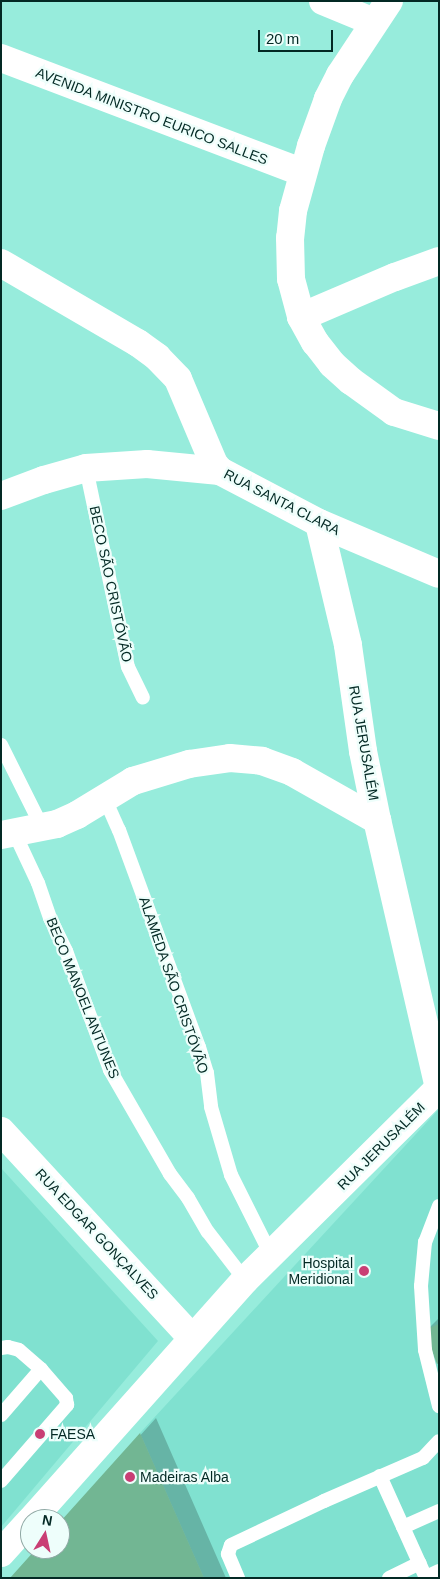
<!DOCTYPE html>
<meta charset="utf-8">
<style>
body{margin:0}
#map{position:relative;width:440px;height:1579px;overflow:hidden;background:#97ecdc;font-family:Arial,sans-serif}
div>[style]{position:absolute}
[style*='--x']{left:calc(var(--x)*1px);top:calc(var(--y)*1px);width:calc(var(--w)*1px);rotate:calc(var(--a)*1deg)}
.built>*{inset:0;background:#80e1d0}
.shadow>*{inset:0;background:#0003}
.building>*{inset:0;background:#72b693}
.lane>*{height:14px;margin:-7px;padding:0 7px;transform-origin:7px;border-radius:7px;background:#fff}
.street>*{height:28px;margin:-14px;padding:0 14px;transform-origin:14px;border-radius:14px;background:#fff}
.dots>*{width:14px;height:14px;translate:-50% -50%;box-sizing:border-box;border:2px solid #eefefb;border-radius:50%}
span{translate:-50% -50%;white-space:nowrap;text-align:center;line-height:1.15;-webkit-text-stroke:4.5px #eefefb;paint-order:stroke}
.street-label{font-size:14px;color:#032924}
.poi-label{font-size:14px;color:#032924}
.right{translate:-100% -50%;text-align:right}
.left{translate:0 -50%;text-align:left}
.frame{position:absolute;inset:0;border:2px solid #032924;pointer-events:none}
.north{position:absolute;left:20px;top:1509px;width:50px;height:50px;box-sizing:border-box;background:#eefefb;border:1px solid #90a9a5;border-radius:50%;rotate:10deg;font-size:14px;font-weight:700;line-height:20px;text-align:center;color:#032924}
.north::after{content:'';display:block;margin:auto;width:18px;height:22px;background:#c93e74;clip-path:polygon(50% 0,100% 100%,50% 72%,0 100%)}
.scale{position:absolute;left:258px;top:30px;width:75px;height:22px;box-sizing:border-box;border:2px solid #032924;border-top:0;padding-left:6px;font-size:15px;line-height:18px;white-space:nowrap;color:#032924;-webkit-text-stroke:4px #eefefb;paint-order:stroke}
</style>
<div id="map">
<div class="built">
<i style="clip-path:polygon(439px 1109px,439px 1578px,204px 1578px,140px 1433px)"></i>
<i style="clip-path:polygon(1px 1168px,158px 1341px,1px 1527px)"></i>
</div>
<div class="shadow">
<i style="clip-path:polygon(439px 1318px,439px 1362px,426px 1331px)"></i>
<i style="clip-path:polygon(156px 1418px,226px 1578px,11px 1578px,37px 1549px,60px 1549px,60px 1524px)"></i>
</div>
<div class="building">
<i style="clip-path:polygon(439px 1324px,439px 1363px,437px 1364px,424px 1330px)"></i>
<i style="clip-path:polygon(140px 1433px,204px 1578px,10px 1578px,36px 1549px,60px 1549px,60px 1522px)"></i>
</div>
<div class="lane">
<i style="--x:86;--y:468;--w:203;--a:78.1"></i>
<i style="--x:128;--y:667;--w:34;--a:64"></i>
<i style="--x:1;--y:745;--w:92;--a:63.4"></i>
<i style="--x:105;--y:799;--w:34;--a:66"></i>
<i style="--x:119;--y:830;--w:231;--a:69.8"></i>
<i style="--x:199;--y:1047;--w:27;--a:73"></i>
<i style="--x:207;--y:1073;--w:34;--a:83"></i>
<i style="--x:211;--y:1107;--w:71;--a:73.6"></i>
<i style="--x:231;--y:1175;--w:89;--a:63.4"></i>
<i style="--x:15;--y:834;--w:54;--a:64.9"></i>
<i style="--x:38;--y:883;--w:37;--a:71"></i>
<i style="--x:50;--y:918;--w:37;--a:64"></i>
<i style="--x:66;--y:951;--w:127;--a:69.7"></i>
<i style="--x:110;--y:1070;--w:120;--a:60"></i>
<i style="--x:170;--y:1174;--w:30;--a:53"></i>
<i style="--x:188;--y:1198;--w:39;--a:60"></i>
<i style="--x:208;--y:1232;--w:61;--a:52.4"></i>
<i style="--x:439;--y:1206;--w:39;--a:111"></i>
<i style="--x:425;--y:1242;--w:44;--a:95.2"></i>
<i style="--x:421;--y:1286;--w:64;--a:86.4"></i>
<i style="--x:425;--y:1350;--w:58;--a:76"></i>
<i style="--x:1;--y:1348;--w:7;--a:-8"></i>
<i style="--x:8;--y:1347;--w:11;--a:15"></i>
<i style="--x:19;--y:1350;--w:29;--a:41"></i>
<i style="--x:41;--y:1369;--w:61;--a:131"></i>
<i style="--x:380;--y:1476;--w:112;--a:65.7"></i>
<i style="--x:1;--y:1481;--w:101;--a:-49"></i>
<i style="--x:67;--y:1405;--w:7;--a:-98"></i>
<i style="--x:66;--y:1398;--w:38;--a:-131"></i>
<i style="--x:403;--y:1527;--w:39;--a:-24"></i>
<i style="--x:426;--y:1577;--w:14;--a:-25"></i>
<i style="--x:238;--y:1578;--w:26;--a:-113"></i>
<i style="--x:228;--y:1554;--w:9;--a:-72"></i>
<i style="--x:231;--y:1545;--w:103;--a:-25.3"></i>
<i style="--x:324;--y:1501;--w:108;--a:-23.5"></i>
<i style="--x:423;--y:1458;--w:23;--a:-47"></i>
<i style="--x:389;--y:1578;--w:34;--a:-26"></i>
</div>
<div class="street">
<i style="--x:323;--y:1;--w:55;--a:22.4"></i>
<i style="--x:389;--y:1;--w:89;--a:123.5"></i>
<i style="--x:340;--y:75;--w:27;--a:117"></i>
<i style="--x:328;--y:99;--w:50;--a:109.9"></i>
<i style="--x:311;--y:146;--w:67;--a:105.5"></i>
<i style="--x:293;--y:211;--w:27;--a:96"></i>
<i style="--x:290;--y:238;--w:41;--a:88.6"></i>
<i style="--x:291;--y:279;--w:39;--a:75"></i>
<i style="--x:301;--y:317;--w:29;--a:61"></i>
<i style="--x:315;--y:342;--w:28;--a:52"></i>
<i style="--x:332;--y:364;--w:25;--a:42"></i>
<i style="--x:351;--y:381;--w:53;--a:35.8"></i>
<i style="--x:394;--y:412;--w:47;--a:17.3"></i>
<i style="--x:1;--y:58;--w:323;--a:20.8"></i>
<i style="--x:1;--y:263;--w:159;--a:30.3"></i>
<i style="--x:138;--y:343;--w:24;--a:36"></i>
<i style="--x:157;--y:357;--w:30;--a:46"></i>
<i style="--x:178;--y:379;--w:92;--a:67"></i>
<i style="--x:214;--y:464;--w:9;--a:49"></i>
<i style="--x:220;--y:471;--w:112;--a:27.7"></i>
<i style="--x:319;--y:523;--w:130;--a:23"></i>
<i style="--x:301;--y:317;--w:102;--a:-23.1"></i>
<i style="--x:395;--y:277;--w:47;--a:-20"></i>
<i style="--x:1;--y:496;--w:46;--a:-20.4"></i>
<i style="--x:44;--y:480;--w:44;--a:-15.9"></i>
<i style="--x:86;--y:468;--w:61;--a:-3.8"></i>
<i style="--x:147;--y:464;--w:73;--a:5.5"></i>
<i style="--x:1;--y:835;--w:57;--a:-11.1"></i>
<i style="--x:57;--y:824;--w:22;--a:-24"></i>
<i style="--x:77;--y:815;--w:66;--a:-31.3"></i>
<i style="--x:133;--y:781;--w:59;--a:-16.9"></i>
<i style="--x:189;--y:764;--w:41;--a:-8.3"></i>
<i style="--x:230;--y:758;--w:32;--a:5"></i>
<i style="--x:262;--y:761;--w:32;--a:20"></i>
<i style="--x:292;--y:772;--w:98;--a:29.5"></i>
<i style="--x:1;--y:1131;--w:282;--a:47.3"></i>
<i style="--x:32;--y:1519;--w:320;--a:-48.3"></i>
<i style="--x:245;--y:1280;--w:273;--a:-44.7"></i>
<i style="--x:439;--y:1088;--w:275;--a:-103"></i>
<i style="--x:377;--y:820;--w:70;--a:-101.5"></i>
<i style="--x:363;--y:751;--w:107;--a:-98.1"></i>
<i style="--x:348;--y:645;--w:125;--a:-103.4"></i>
<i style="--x:1;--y:1553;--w:43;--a:-47.8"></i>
</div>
<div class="dots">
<i style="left:364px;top:1271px;background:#c93e74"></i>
<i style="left:40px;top:1434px;background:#c93e74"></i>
<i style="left:130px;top:1477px;background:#c93e74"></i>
</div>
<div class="street-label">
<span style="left:152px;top:116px;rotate:21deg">AVENIDA MINISTRO EURICO SALLES</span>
<span style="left:282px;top:502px;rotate:27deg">RUA SANTA CLARA</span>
<span style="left:111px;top:584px;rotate:78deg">BECO SÃO CRISTÓVÃO</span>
<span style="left:364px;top:743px;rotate:80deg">RUA JERUSALÉM</span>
<span style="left:174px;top:985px;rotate:71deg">ALAMEDA SÃO CRISTÓVÃO</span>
<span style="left:83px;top:998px;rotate:68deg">BECO MANOEL ANTUNES</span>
<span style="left:381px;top:1146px;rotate:-45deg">RUA JERUSALÉM</span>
<span style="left:97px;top:1234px;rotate:47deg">RUA EDGAR GONÇALVES</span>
</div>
<div class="poi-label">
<span class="right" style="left:353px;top:1271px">Hospital<br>Meridional</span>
<span class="left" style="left:50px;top:1434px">FAESA</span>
<span class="left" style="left:140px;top:1477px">Madeiras Alba</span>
</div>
<div class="frame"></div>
<div class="north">N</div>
<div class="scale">20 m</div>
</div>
